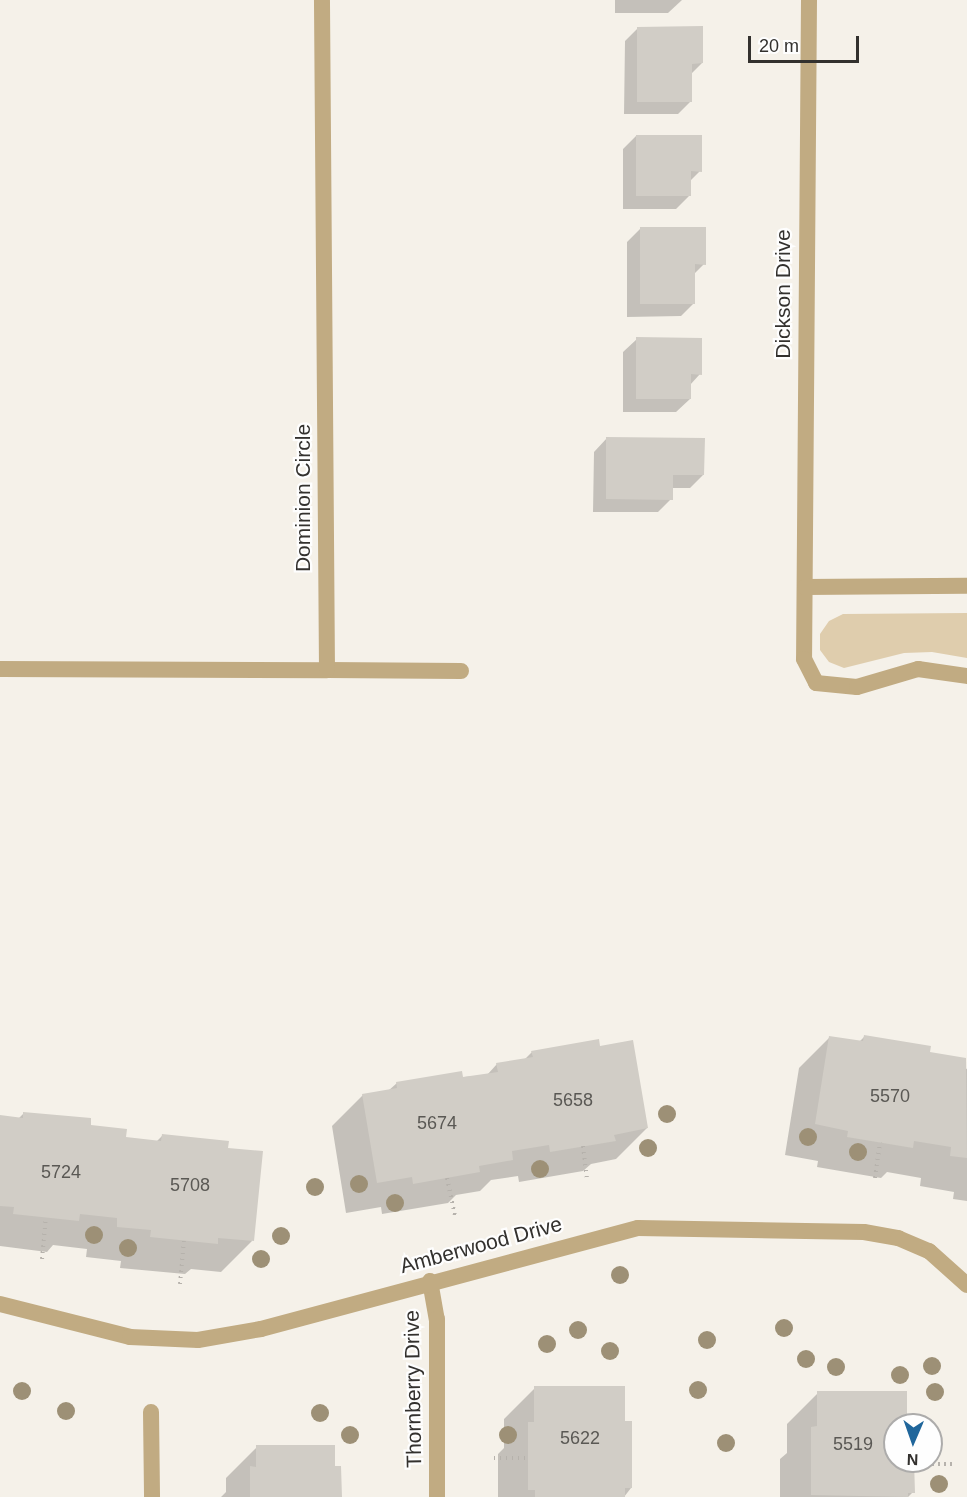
<!DOCTYPE html>
<style>
body{margin:0}
#map{position:relative;width:967px;height:1497px;overflow:hidden;background:#f5f1e9;font-family:Arial,sans-serif}
div>[style]{position:absolute}
[style*='--x']{left:calc(var(--x)*1px);top:calc(var(--y)*1px);width:calc(var(--w)*1px);rotate:calc(var(--a)*1deg)}
.green>*{inset:0;background:#dfcdad}
.shadow>*{inset:0;background:#0003}
.building>*{inset:0;background:#d1cdc6}
.path>*{height:4px;margin-top:-2px;transform-origin:0;background:repeating-linear-gradient(90deg,#b6b2ac 0 1.5px,transparent 0 6px)}
.service>*{height:16px;margin:-8px;padding:0 8px;transform-origin:8px;border-radius:8px;background:#c1ab82}
.minor>*{height:16px;margin:-8px;padding:0 8px;transform-origin:8px;border-radius:8px;background:#c1ab82}
.trees>*{width:18px;height:18px;margin:-9px;border-radius:50%;background:#9d9076}
span{translate:-50% -50%;white-space:nowrap;text-align:center;line-height:1.15;-webkit-text-stroke:4.5px #fefefe;paint-order:stroke}
.number-label{font-size:18px;color:#5a5854}
.number-label span{-webkit-text-stroke-width:0}
.street-label{font-size:21px;color:#33312e}
.north{position:absolute;left:883px;top:1413px;width:60px;height:60px;box-sizing:border-box;background:#fefefe;border:2px solid #adacab;border-radius:50%;rotate:182deg;font-size:16px;font-weight:700;line-height:24px;text-align:center;color:#33312e}
.north::after{content:'';display:block;margin:auto;width:21px;height:27px;background:#20669b;clip-path:polygon(50% 0,100% 100%,50% 72%,0 100%)}
.scale{position:absolute;left:748px;top:36px;width:111px;height:27px;box-sizing:border-box;border:3px solid #33312e;border-top:0;padding-left:8px;font-size:18px;line-height:21px;white-space:nowrap;color:#33312e;-webkit-text-stroke:4px #fefefe;paint-order:stroke}
</style>
<div id="map">
<div class="green">
<i style="clip-path:polygon(967px 613px,967px 658px,932px 652px,904px 653px,844px 668px,829px 662px,820px 650px,820px 634px,829px 621px,843px 614px)"></i>
</div>
<div class="shadow">
<i style="clip-path:polygon(615px 0,682px 0,668px 13px,615px 13px)"></i>
<i style="clip-path:polygon(638px 28px,702px 63px,691px 74px,691px 101px,678px 114px,624px 114px,625px 41px)"></i>
<i style="clip-path:polygon(636px 136px,700px 171px,689px 182px,689px 196px,676px 209px,623px 209px,623px 149px)"></i>
<i style="clip-path:polygon(640px 229px,704px 264px,694px 274px,694px 303px,681px 316px,627px 317px,627px 242px)"></i>
<i style="clip-path:polygon(637px 339px,700px 374px,690px 385px,690px 399px,676px 412px,623px 412px,623px 352px)"></i>
<i style="clip-path:polygon(607px 438px,703px 475px,690px 488px,671px 488px,671px 499px,658px 512px,593px 512px,594px 452px)"></i>
<i style="clip-path:polygon(830px 1037px,859px 1042px,864px 1037px,928px 1053px,967px 1069px,967px 1201px,953px 1199px,954px 1192px,920px 1186px,921px 1178px,887px 1172px,881px 1178px,817px 1167px,818px 1161px,785px 1155px,799px 1068px)"></i>
<i style="clip-path:polygon(599px 1047px,647px 1128px,616px 1159px,591px 1164px,583px 1171px,519px 1182px,518px 1176px,491px 1180px,480px 1191px,456px 1195px,448px 1203px,382px 1214px,381px 1207px,346px 1213px,332px 1126px,363px 1095px,388px 1091px,397px 1083px,487px 1075px,497px 1064px,524px 1060px,532px 1052px)"></i>
<i style="clip-path:polygon(24px 1113px,89px 1126px,124px 1139px,156px 1142px,162px 1136px,226px 1149px,252px 1241px,221px 1272px,191px 1269px,185px 1274px,120px 1268px,121px 1261px,86px 1257px,87px 1249px,53px 1245px,47px 1252px,0 1246px,0 1117px,18px 1119px)"></i>
<i style="clip-path:polygon(535px 1388px,623px 1422px,631px 1488px,624px 1497px,498px 1497px,498px 1454px,504px 1448px,504px 1419px)"></i>
<i style="clip-path:polygon(818px 1393px,906px 1425px,895px 1425px,895px 1461px,913px 1461px,913px 1492px,908px 1497px,780px 1497px,780px 1459px,787px 1453px,787px 1424px)"></i>
<i style="clip-path:polygon(257px 1447px,334px 1468px,340px 1497px,221px 1497px,226px 1492px,226px 1478px)"></i>
</div>
<div class="building">
<i style="clip-path:polygon(703px 26px,703px 63px,692px 64px,692px 102px,637px 102px,637px 27px)"></i>
<i style="clip-path:polygon(636px 135px,702px 135px,702px 172px,691px 171px,691px 196px,636px 196px)"></i>
<i style="clip-path:polygon(640px 227px,706px 227px,706px 265px,695px 264px,695px 304px,640px 304px)"></i>
<i style="clip-path:polygon(636px 337px,702px 338px,702px 375px,691px 374px,691px 399px,636px 399px)"></i>
<i style="clip-path:polygon(606px 437px,705px 438px,704px 475px,673px 475px,673px 500px,606px 499px)"></i>
<i style="clip-path:polygon(864px 1035px,931px 1046px,930px 1052px,966px 1058px,967px 1158px,950px 1156px,951px 1147px,914px 1141px,913px 1148px,847px 1137px,848px 1131px,815px 1124px,829px 1036px,863px 1041px)"></i>
<i style="clip-path:polygon(599px 1039px,600px 1046px,633px 1040px,648px 1128px,614px 1135px,616px 1141px,550px 1152px,549px 1145px,512px 1151px,513px 1160px,479px 1166px,480px 1172px,413px 1184px,412px 1177px,377px 1183px,362px 1094px,397px 1088px,396px 1082px,462px 1071px,463px 1077px,498px 1072px,496px 1063px,533px 1057px,531px 1051px)"></i>
<i style="clip-path:polygon(23px 1112px,91px 1118px,91px 1125px,127px 1129px,126px 1137px,161px 1141px,162px 1134px,229px 1141px,228px 1148px,263px 1151px,254px 1241px,218px 1238px,218px 1244px,150px 1237px,151px 1230px,117px 1227px,117px 1218px,80px 1214px,79px 1221px,13px 1214px,14px 1207px,0 1206px,0 1115px,23px 1118px)"></i>
<i style="clip-path:polygon(534px 1386px,625px 1386px,625px 1421px,632px 1421px,632px 1488px,625px 1488px,625px 1497px,535px 1497px,535px 1490px,528px 1490px,528px 1422px,534px 1422px)"></i>
<i style="clip-path:polygon(817px 1391px,907px 1391px,907px 1425px,895px 1425px,895px 1461px,914px 1461px,915px 1493px,908px 1493px,908px 1497px,811px 1495px,811px 1427px,817px 1426px)"></i>
<i style="clip-path:polygon(256px 1445px,335px 1445px,335px 1466px,341px 1466px,342px 1497px,250px 1497px,250px 1466px,256px 1467px)"></i>
</div>
<div class="path">
<i style="--x:583;--y:1146;--w:32;--a:83"></i>
<i style="--x:447;--y:1178;--w:40;--a:78"></i>
<i style="--x:875;--y:1178;--w:36;--a:-82"></i>
<i style="--x:42;--y:1259;--w:42;--a:-84.6"></i>
<i style="--x:180;--y:1284;--w:43;--a:-84.7"></i>
<i style="--x:494;--y:1458;--w:34;--a:0"></i>
<i style="--x:914;--y:1464;--w:42;--a:0"></i>
</div>
<div class="service">
<i style="--x:327;--y:670;--w:134;--a:0.4"></i>
<i style="--x:151;--y:1412;--w:85;--a:89.3"></i>
</div>
<div class="minor">
<i style="--x:809;--y:0;--w:659;--a:90.43"></i>
<i style="--x:804;--y:659;--w:27;--a:63"></i>
<i style="--x:816;--y:683;--w:41;--a:5.6"></i>
<i style="--x:857;--y:687;--w:64;--a:-16.4"></i>
<i style="--x:918;--y:669;--w:49;--a:8.1"></i>
<i style="--x:805;--y:587;--w:162;--a:-0.4"></i>
<i style="--x:0;--y:669;--w:327;--a:0.2"></i>
<i style="--x:327;--y:670;--w:670;--a:-90.43"></i>
<i style="--x:430;--y:1281;--w:39;--a:80"></i>
<i style="--x:437;--y:1319;--w:178;--a:90"></i>
<i style="--x:0;--y:1304;--w:134;--a:14.2"></i>
<i style="--x:130;--y:1337;--w:68;--a:2.5"></i>
<i style="--x:198;--y:1340;--w:64;--a:-9.9"></i>
<i style="--x:261;--y:1329;--w:390;--a:-15"></i>
<i style="--x:638;--y:1228;--w:226;--a:1"></i>
<i style="--x:864;--y:1232;--w:35;--a:10"></i>
<i style="--x:898;--y:1238;--w:34;--a:23"></i>
<i style="--x:929;--y:1251;--w:51;--a:41.8"></i>
</div>
<div class="trees">
<i style="left:667px;top:1114px"></i>
<i style="left:808px;top:1137px"></i>
<i style="left:648px;top:1148px"></i>
<i style="left:858px;top:1152px"></i>
<i style="left:540px;top:1169px"></i>
<i style="left:359px;top:1184px"></i>
<i style="left:315px;top:1187px"></i>
<i style="left:395px;top:1203px"></i>
<i style="left:94px;top:1235px"></i>
<i style="left:281px;top:1236px"></i>
<i style="left:128px;top:1248px"></i>
<i style="left:261px;top:1259px"></i>
<i style="left:620px;top:1275px"></i>
<i style="left:784px;top:1328px"></i>
<i style="left:578px;top:1330px"></i>
<i style="left:707px;top:1340px"></i>
<i style="left:547px;top:1344px"></i>
<i style="left:610px;top:1351px"></i>
<i style="left:806px;top:1359px"></i>
<i style="left:932px;top:1366px"></i>
<i style="left:836px;top:1367px"></i>
<i style="left:900px;top:1375px"></i>
<i style="left:698px;top:1390px"></i>
<i style="left:22px;top:1391px"></i>
<i style="left:935px;top:1392px"></i>
<i style="left:66px;top:1411px"></i>
<i style="left:320px;top:1413px"></i>
<i style="left:350px;top:1435px"></i>
<i style="left:508px;top:1435px"></i>
<i style="left:726px;top:1443px"></i>
<i style="left:939px;top:1484px"></i>
</div>
<div class="number-label">
<span style="left:890px;top:1096px">5570</span>
<span style="left:573px;top:1100px">5658</span>
<span style="left:437px;top:1123px">5674</span>
<span style="left:61px;top:1172px">5724</span>
<span style="left:190px;top:1185px">5708</span>
<span style="left:580px;top:1438px">5622</span>
<span style="left:853px;top:1444px">5519</span>
</div>
<div class="street-label">
<span style="left:783px;top:294px;rotate:-90deg">Dickson Drive</span>
<span style="left:303px;top:498px;rotate:-90deg">Dominion Circle</span>
<span style="left:481px;top:1245px;rotate:-15deg">Amberwood Drive</span>
<span style="left:413px;top:1389px;rotate:-91deg">Thornberry Drive</span>
</div>
<div class="north">N</div>
<div class="scale">20 m</div>
</div>
